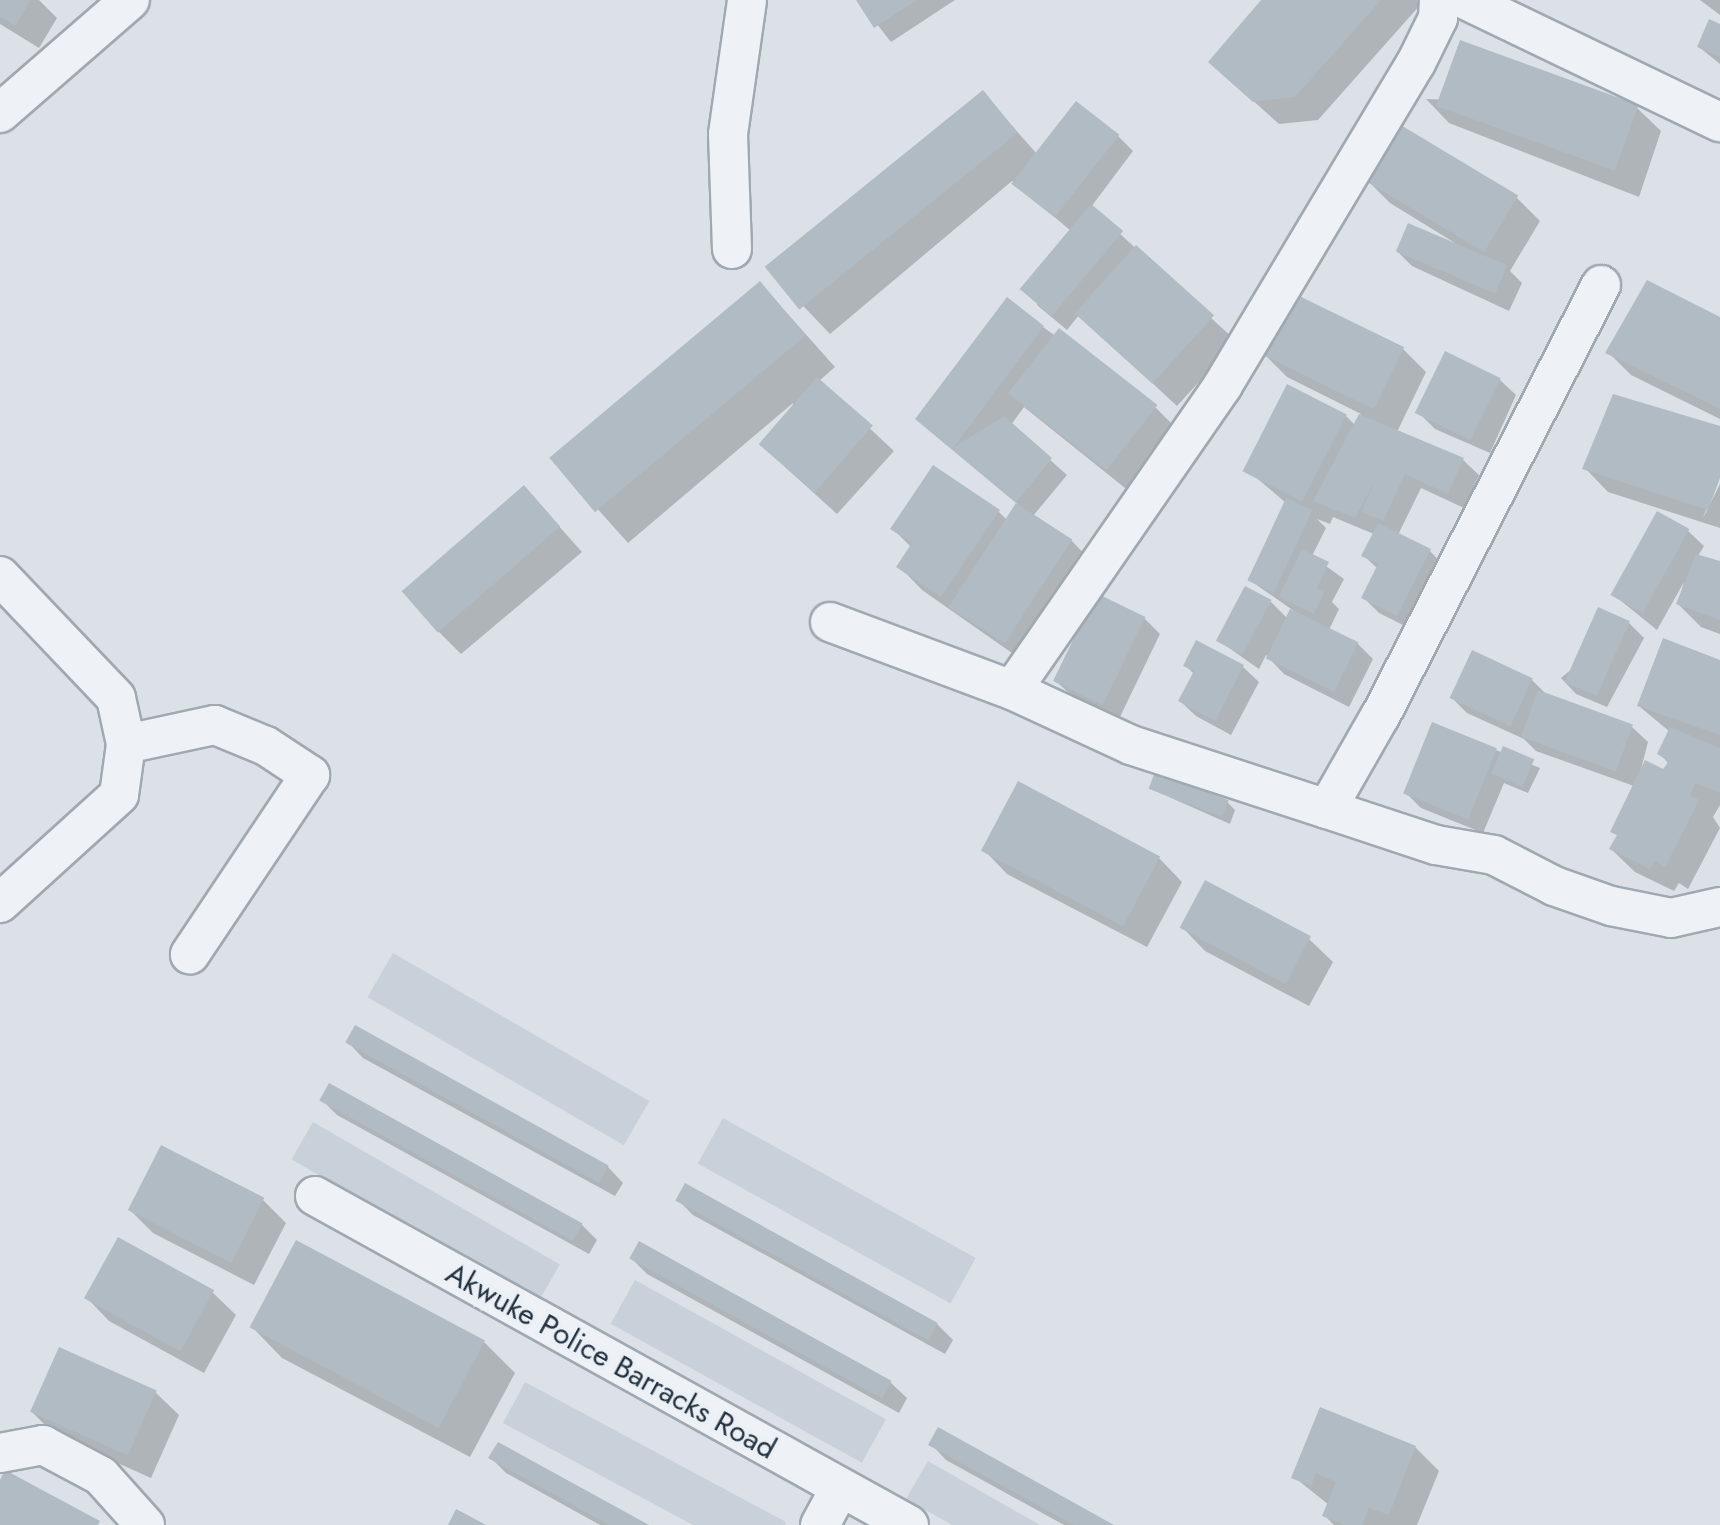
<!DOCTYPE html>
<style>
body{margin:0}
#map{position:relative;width:1720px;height:1525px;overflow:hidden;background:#dbe1e7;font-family:Jost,sans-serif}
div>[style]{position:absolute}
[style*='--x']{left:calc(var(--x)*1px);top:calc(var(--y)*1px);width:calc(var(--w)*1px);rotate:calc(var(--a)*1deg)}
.built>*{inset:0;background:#c8d0d9;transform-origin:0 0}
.shadow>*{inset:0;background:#0003}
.building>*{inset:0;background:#b1bbc4;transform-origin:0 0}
.roads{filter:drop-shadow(2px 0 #a0a8b1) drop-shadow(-2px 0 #a0a8b1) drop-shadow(0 2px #a0a8b1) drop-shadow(0 -2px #a0a8b1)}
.street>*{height:38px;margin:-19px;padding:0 19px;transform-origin:19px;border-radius:19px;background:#eef1f5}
span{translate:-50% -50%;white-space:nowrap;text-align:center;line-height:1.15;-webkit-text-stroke:7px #eaf0f5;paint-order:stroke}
.street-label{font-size:30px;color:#23303e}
</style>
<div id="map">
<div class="built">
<i style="left:393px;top:953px;width:296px;height:51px;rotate:30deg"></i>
<i style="left:723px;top:1118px;width:289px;height:52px;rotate:29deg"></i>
<i style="left:313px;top:1122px;width:285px;height:43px;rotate:30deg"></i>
<i style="left:635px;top:1280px;width:287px;height:50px;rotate:29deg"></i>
<i style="clip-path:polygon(525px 1382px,786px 1522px,785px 1525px,693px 1525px,503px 1423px)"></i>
<i style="clip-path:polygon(928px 1461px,1040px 1525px,952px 1525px,906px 1499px)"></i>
</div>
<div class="shadow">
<i style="clip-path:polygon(0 0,39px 0,57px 18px,39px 48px,0 24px)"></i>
<i style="clip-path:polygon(858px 0,955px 0,891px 42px)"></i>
<i style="clip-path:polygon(1264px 0,1417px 0,1421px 4px,1318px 120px,1279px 124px,1210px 62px)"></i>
<i style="clip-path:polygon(1700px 0,1720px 0,1720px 15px)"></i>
<i style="clip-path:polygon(1720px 26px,1720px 64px,1699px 47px)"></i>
<i style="clip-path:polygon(983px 93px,1037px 154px,1118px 136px,1133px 151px,1091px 207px,1236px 341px,1177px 406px,1079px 315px,1067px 330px,1037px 305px,1071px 231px,1012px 181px,830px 334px,767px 268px)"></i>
<i style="clip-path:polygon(1426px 99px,1637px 108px,1661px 131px,1639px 197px,1449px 123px)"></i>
<i style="clip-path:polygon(1367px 180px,1517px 198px,1540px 221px,1510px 271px,1522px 283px,1509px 311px,1412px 266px,1396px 250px,1455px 243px,1390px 203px)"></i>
<i style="clip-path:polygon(760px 283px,835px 367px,819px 381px,894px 451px,837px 514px,784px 466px,793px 403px,628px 543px,553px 459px)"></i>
<i style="clip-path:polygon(1720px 319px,1720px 419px,1631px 375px,1608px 352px)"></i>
<i style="clip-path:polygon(1043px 327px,1155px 407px,1178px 430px,1130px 492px,1024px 407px,1011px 425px,1067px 475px,1033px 516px,1071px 540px,1094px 564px,1029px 665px,922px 590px,899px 566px,911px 547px,893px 529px,999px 512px,1007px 520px,1018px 504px,918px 419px)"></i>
<i style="clip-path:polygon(1403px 349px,1426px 372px,1397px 432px,1463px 460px,1479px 475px,1464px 508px,1421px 488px,1398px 535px,1430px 551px,1445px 567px,1413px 630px,1379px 613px,1363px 597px,1378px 569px,1363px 555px,1374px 534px,1333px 517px,1330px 524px,1317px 519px,1326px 528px,1312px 556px,1344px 579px,1332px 602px,1339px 609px,1329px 630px,1357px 643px,1373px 659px,1349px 707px,1284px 674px,1266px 655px,1259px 669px,1219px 641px,1269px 600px,1287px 618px,1301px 616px,1248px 579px,1286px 503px,1252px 474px,1346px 416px,1355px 425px,1361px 414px,1287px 377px,1264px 354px)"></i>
<i style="clip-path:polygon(1500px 380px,1516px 395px,1490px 453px,1435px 429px,1420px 414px)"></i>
<i style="clip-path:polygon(1720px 428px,1720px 473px,1703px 518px,1720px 484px,1720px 528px,1608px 492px,1585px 468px)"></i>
<i style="clip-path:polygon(524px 487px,582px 552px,461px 654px,438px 631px)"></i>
<i style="clip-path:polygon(1688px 531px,1704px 546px,1698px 556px,1720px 564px,1720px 634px,1701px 627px,1678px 604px,1684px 582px,1657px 630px,1615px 596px)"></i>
<i style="clip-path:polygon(1144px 618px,1160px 634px,1119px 719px,1072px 696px,1056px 681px)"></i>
<i style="clip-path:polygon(1628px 622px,1644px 638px,1607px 707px,1576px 694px,1561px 678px)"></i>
<i style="clip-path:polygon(1197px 643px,1243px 667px,1259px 682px,1231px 735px,1196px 716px,1180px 701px,1194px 674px,1185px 665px)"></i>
<i style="clip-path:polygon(1473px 652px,1532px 680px,1547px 695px,1632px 727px,1648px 742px,1639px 777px,1664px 772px,1669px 764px,1659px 753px,1670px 732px,1639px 706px,1720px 662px,1720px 805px,1713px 817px,1720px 828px,1688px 889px,1679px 883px,1674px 891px,1635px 872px,1611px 849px,1619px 837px,1613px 831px,1634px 786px,1536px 751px,1524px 739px,1467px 713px,1452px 698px)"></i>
<i style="clip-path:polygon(1496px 750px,1540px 768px,1528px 793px,1504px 783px,1483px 833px,1421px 808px,1405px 792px)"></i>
<i style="clip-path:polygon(1151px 789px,1228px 803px,1235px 810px,1230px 824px)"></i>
<i style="clip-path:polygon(984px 850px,1159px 858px,1182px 882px,1147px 947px,1007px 874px)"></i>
<i style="clip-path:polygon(1182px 927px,1309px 939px,1333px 962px,1309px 1006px,1205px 951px)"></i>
<i style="clip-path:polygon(348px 1042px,608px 1167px,623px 1183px,615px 1196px,363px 1058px)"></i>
<i style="clip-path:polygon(322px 1100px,582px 1225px,597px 1240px,589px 1254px,337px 1115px)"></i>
<i style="clip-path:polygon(686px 1186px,937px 1324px,953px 1340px,945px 1354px,693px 1215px,678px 1200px)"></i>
<i style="clip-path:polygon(263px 1200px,286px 1223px,254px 1285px,153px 1233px,129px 1209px)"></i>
<i style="clip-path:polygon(296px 1242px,484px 1342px,515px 1373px,470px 1457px,282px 1358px,252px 1327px)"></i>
<i style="clip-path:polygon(639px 1244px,891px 1383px,907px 1398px,899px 1413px,647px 1274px,631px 1258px)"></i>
<i style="clip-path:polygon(212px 1292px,236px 1315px,204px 1373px,109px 1321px,86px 1297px)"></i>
<i style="clip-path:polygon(155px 1392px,179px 1415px,151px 1478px,55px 1435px,32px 1412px)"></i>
<i style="clip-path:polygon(931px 1444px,1110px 1525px,1064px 1525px,946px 1460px)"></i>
<i style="clip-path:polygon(1415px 1447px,1439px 1471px,1417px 1525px,1334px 1525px,1325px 1516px,1329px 1505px,1294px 1477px)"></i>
<i style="clip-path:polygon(491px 1458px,645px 1525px,600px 1525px,506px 1473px)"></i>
</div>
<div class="building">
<i style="clip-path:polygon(0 0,31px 0,15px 26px,0 17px)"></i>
<i style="clip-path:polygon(856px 0,917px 0,874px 28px)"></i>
<i style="clip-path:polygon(1261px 0,1381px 0,1295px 97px,1253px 102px,1208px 62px)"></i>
<i style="clip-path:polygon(1709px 19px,1720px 24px,1720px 57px,1697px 47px)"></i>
<i style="left:1460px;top:40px;width:190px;height:70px;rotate:20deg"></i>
<i style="left:983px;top:90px;width:55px;height:281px;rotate:51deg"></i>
<i style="left:1076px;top:101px;width:55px;height:105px;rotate:38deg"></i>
<i style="left:1399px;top:124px;width:139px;height:66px;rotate:31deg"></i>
<i style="left:1091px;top:204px;width:42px;height:111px;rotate:40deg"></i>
<i style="left:1408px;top:223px;width:108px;height:31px;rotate:23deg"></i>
<i style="left:1136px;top:245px;width:105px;height:92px;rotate:42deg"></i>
<i style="clip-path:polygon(1647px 280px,1720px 317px,1720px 409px,1605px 353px)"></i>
<i style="left:760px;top:281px;width:71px;height:275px;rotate:50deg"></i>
<i style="left:1291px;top:292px;width:126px;height:69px;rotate:26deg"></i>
<i style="clip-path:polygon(1007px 297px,1044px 326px,953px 448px,1004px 416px,1052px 458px,1016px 503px,915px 419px)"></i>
<i style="left:1059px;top:328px;width:125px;height:83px;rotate:38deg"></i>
<i style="left:1445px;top:351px;width:62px;height:69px;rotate:26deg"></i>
<i style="left:817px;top:377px;width:74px;height:89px;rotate:41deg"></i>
<i style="left:1287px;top:384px;width:67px;height:98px;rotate:27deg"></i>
<i style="clip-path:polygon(1613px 394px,1720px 426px,1720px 478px,1708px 510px,1582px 469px)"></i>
<i style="clip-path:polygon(1359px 414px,1464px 458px,1448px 494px,1405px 474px,1383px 521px,1361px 512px,1376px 479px,1355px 518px,1313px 501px)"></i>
<i style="clip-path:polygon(933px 465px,1000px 510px,941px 597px,896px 567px,912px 543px,890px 529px)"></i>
<i style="left:524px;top:485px;width:55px;height:162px;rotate:49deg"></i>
<i style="left:1286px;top:498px;width:29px;height:91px;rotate:25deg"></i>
<i style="left:1016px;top:503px;width:67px;height:124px;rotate:33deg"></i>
<i style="left:1657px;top:511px;width:37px;height:96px;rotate:29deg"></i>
<i style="clip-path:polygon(1378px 523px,1431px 549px,1397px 616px,1361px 598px,1378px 564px,1361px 556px)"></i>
<i style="clip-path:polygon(1302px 549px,1329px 562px,1317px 588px,1324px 592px,1314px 614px,1279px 597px)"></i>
<i style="clip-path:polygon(1696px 554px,1720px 561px,1720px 620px,1676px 604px)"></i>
<i style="left:1245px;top:586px;width:30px;height:62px;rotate:28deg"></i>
<i style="left:1096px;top:593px;width:55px;height:98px;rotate:26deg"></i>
<i style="left:1598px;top:607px;width:35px;height:82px;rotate:24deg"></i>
<i style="left:1290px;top:609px;width:76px;height:55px;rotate:26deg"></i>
<i style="clip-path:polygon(1663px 638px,1720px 660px,1720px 735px,1637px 706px)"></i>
<i style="clip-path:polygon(1196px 640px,1244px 665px,1215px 721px,1178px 701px,1194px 671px,1183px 666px)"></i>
<i style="left:1472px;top:650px;width:67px;height:53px;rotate:25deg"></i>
<i style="left:1538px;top:690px;width:101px;height:50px;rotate:20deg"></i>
<i style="left:1432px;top:722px;width:70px;height:77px;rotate:22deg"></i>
<i style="clip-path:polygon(1670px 727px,1720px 748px,1720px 793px,1696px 783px,1690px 795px,1699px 800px,1665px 867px,1655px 861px,1650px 869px,1609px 849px,1617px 835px,1610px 832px,1645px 760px,1663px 769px,1669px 761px,1657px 754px)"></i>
<i style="left:1503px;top:746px;width:34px;height:30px;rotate:23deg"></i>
<i style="left:1155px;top:772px;width:79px;height:18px;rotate:21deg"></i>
<i style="left:1018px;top:781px;width:161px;height:79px;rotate:28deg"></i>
<i style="left:1205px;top:880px;width:120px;height:54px;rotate:28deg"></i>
<i style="left:355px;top:1025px;width:290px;height:20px;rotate:29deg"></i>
<i style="left:329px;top:1083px;width:290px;height:20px;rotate:29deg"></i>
<i style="left:161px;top:1145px;width:116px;height:73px;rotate:27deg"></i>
<i style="left:685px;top:1183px;width:289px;height:20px;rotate:29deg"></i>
<i style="left:118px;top:1237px;width:110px;height:70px;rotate:29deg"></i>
<i style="left:296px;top:1240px;width:214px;height:99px;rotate:28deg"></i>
<i style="left:639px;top:1241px;width:289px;height:20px;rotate:29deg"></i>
<i style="left:59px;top:1347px;width:107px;height:71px;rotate:24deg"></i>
<i style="clip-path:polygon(1320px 1407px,1416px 1446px,1389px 1515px,1369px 1508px,1362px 1525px,1344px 1525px,1322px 1516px,1336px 1482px,1316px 1473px,1311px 1486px,1291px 1478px)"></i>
<i style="clip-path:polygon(938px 1427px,1114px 1525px,1074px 1525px,928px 1445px)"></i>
<i style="clip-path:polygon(498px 1442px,649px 1525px,609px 1525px,488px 1458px)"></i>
<i style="clip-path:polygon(5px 1470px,100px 1521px,98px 1525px,0 1525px,0 1480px)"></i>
<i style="clip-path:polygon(456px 1509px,486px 1525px,448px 1525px)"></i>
</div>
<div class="roads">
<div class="street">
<i style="--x:1466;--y:0;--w:282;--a:25.7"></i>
<i style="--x:0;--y:113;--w:172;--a:-41"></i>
<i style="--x:732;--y:249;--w:115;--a:-92"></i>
<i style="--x:728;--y:134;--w:135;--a:-81.9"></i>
<i style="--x:1601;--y:285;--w:484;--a:117.1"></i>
<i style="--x:1380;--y:716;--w:107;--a:119.7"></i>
<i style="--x:1327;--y:809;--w:115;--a:18.3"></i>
<i style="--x:1436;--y:845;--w:59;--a:9.8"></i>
<i style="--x:1494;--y:855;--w:68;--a:27.3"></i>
<i style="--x:1554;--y:886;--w:60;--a:19.3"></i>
<i style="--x:1611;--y:906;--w:61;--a:11.3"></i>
<i style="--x:1671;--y:918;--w:50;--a:-12.7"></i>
<i style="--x:0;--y:576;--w:168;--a:46.4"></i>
<i style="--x:116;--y:698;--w:47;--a:77.7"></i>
<i style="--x:126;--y:744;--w:51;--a:97.8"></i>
<i style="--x:119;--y:795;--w:161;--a:137.8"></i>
<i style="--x:830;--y:622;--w:194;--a:20.5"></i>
<i style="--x:1012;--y:690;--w:131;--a:24.8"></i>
<i style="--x:1131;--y:745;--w:206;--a:18.1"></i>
<i style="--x:1012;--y:690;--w:371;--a:-55.3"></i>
<i style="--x:1223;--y:385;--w:375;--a:-59.1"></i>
<i style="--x:1416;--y:63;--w:50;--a:-63.9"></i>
<i style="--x:1438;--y:18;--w:18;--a:-87"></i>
<i style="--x:126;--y:744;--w:91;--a:-12.1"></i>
<i style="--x:215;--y:725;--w:55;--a:22.4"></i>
<i style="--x:266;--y:746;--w:53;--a:33.4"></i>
<i style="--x:310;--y:775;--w:216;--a:123.8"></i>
<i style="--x:315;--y:1196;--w:679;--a:28.98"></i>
<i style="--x:0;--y:1453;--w:44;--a:-10.5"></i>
<i style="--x:43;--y:1445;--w:66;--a:28.1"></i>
<i style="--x:101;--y:1476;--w:66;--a:48.1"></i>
<i style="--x:820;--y:1525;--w:42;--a:-61.6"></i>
</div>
</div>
<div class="street-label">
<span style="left:611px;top:1361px;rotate:29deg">Akwuke Police Barracks Road</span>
</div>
</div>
